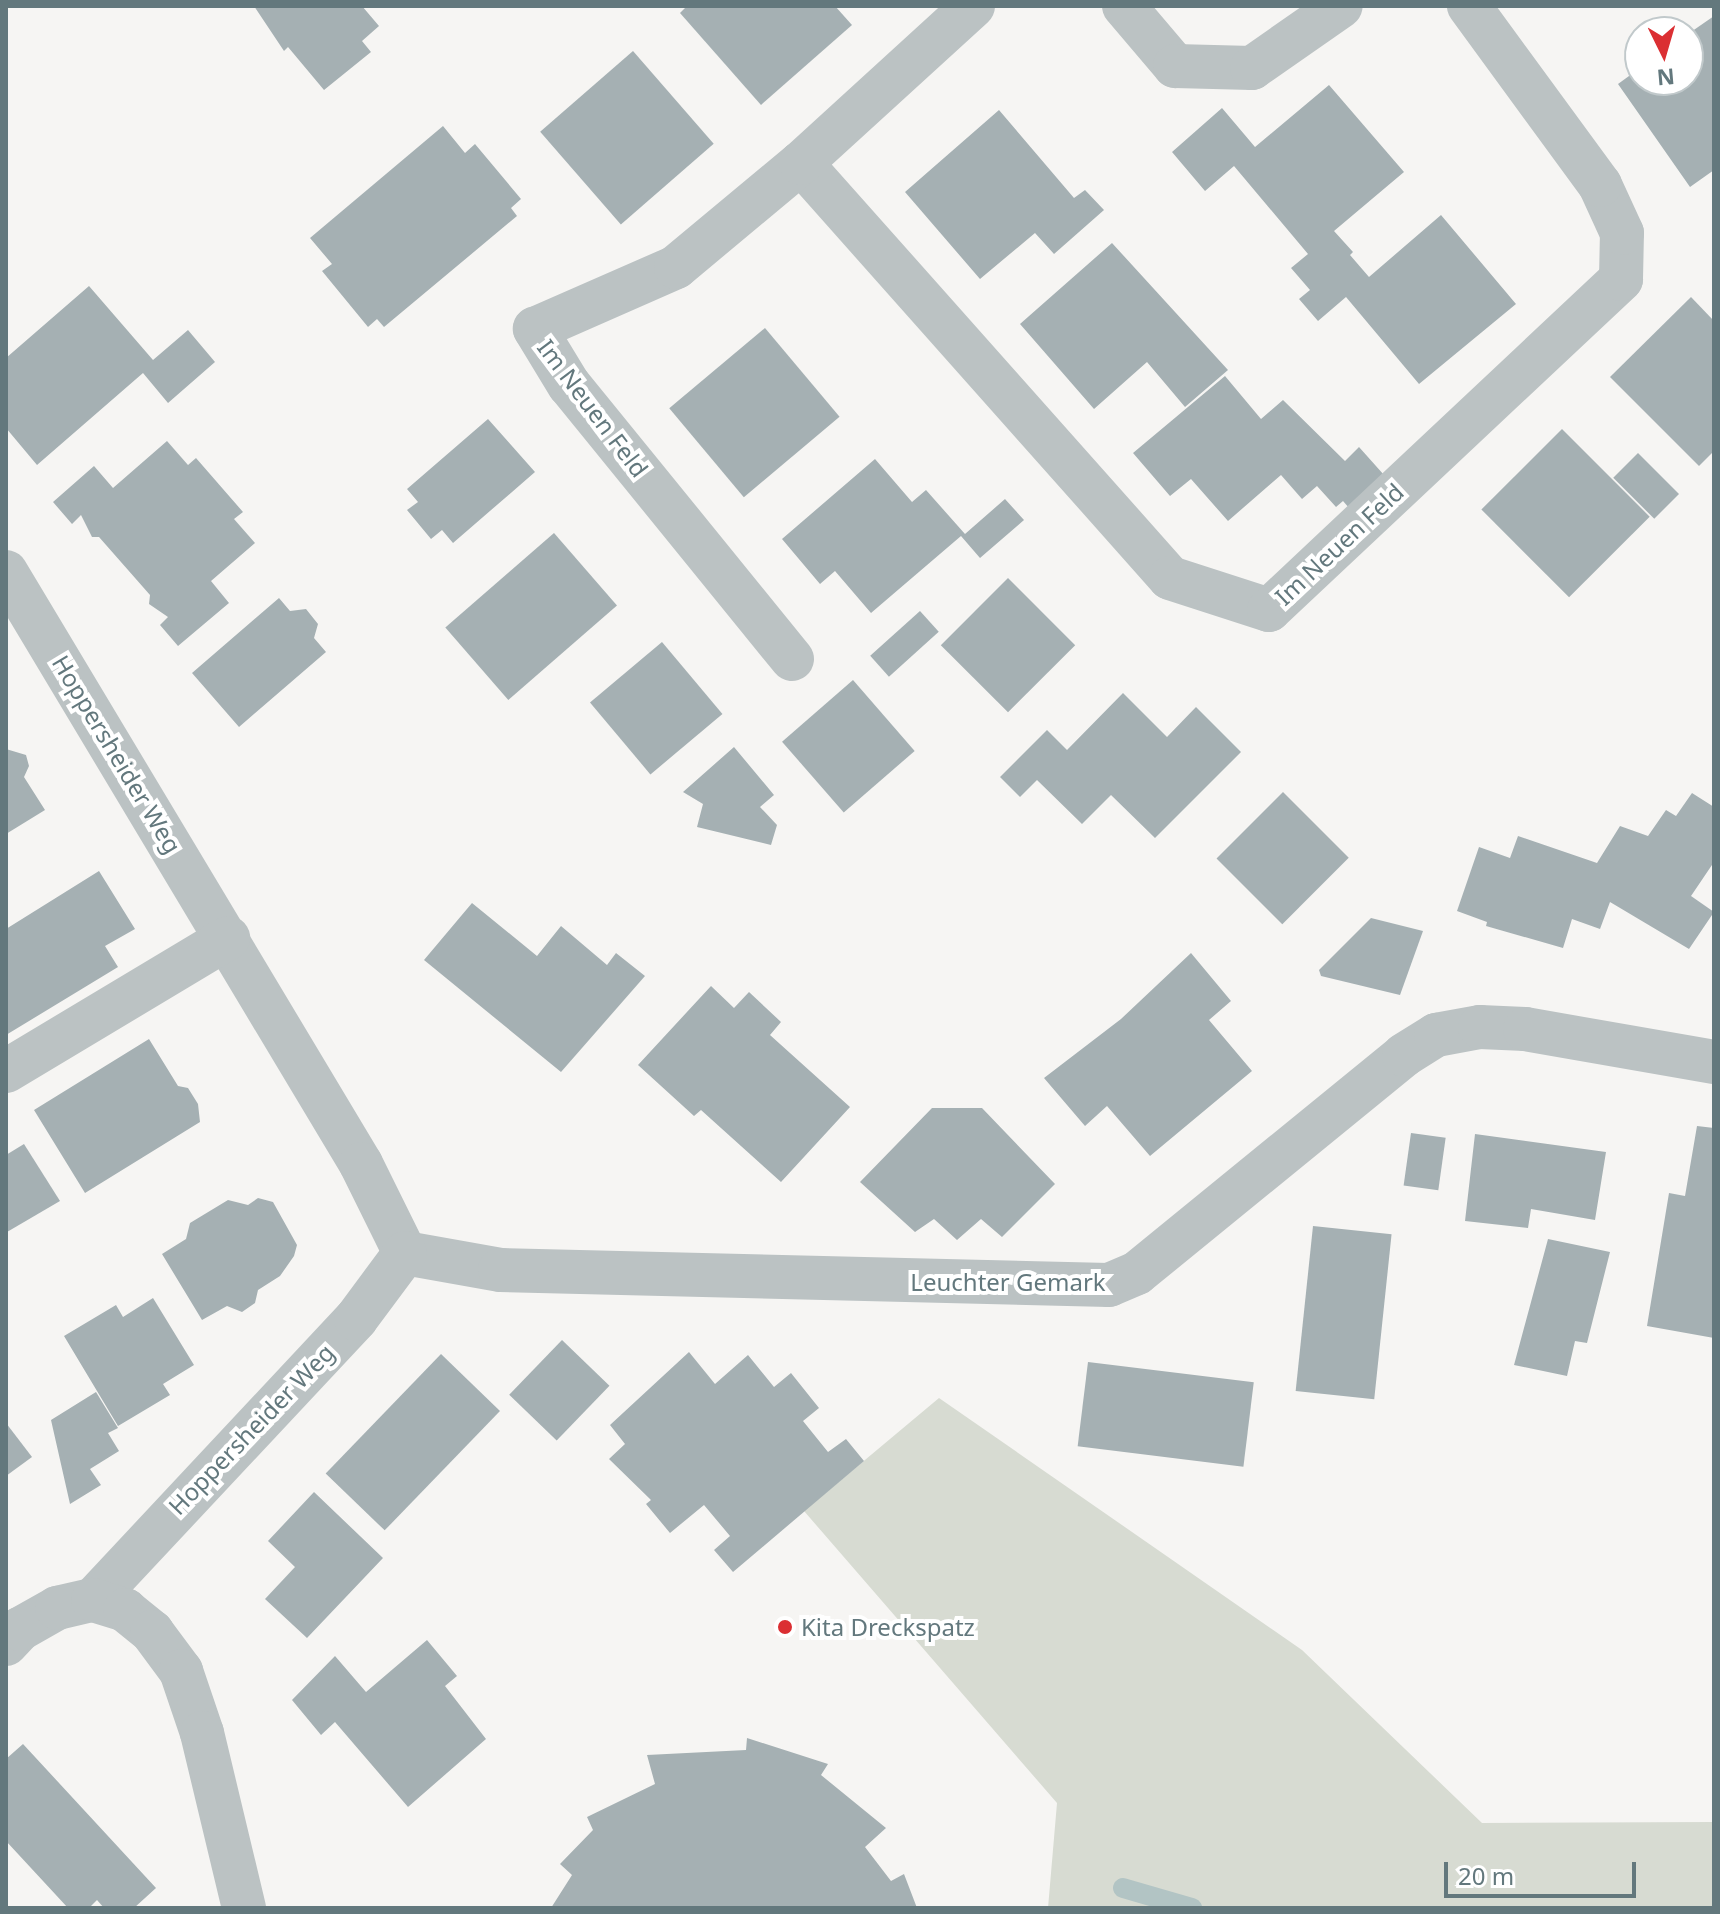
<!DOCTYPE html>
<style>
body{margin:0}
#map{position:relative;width:1720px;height:1914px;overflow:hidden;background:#f6f5f3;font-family:"Noto Sans",sans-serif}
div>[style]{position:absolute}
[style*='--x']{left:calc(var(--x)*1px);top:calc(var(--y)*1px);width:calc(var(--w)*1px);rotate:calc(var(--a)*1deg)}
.green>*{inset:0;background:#d7dbd2}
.stream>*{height:20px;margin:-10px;padding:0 10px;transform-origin:10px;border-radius:10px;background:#b2c4c4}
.building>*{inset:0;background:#a5b0b3;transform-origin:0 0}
.minor>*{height:44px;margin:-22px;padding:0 22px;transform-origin:22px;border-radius:22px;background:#bbc2c3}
.dots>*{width:22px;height:22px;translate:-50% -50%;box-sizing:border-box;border:4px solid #fff;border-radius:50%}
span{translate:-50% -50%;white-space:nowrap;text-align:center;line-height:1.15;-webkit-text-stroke:8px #fff;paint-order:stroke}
.street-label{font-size:24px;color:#63787d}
.poi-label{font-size:24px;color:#63787d}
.left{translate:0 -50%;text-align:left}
.frame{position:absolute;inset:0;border:8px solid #63787d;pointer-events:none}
.north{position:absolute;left:1624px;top:16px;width:80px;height:80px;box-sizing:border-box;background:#fff;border:2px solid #c1c9cb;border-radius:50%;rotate:175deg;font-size:22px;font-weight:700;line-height:32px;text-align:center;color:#63787d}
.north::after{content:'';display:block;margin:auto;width:28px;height:36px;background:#db2f33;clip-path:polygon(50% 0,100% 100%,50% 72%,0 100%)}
.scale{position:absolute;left:1444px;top:1862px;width:192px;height:36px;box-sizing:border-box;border:4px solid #63787d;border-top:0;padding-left:10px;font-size:24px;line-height:28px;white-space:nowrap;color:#63787d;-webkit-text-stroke:6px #fff;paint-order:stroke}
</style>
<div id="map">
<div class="green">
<i style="clip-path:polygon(939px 1398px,1302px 1650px,1482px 1823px,1714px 1822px,1714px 1908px,1048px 1908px,1057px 1803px,804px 1511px)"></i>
</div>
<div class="stream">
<i style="--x:1123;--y:1888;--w:72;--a:16.2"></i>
</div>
<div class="building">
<i style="clip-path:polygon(254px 6px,362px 6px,379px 26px,362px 41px,371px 52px,324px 90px,288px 47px,284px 51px)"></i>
<i style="clip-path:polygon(687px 6px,835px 6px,852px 25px,761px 105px,680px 13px)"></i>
<i style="clip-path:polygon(1714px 16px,1714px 170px,1690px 187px,1618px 84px,1640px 68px,1640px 80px,1688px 80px,1688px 34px)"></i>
<i style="left:633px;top:51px;width:123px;height:123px;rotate:49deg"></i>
<i style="clip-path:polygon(1329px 85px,1404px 172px,1334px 231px,1353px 252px,1350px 255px,1369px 277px,1441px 215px,1516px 304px,1419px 384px,1346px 297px,1318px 321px,1299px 299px,1310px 290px,1291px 268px,1308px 254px,1234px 166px,1205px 191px,1172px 152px,1222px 108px,1255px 147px)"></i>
<i style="clip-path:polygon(999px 110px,1074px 198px,1085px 190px,1104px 210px,1054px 254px,1035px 233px,980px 279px,905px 192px)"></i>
<i style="clip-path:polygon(443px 126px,465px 153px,475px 144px,521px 199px,511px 208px,517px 216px,384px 327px,377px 319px,368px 327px,322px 271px,332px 264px,310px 238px)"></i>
<i style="clip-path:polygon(1112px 243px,1228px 370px,1185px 407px,1147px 362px,1094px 409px,1020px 324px)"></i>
<i style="clip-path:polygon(89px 286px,153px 360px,188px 330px,215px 362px,168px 403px,143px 373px,37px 465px,6px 428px,6px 358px)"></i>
<i style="clip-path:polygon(1691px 297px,1714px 321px,1714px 451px,1699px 466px,1610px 377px)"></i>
<i style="left:765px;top:328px;width:116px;height:125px;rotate:50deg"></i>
<i style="clip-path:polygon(1225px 376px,1261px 419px,1283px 400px,1345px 461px,1359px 447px,1384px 475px,1350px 509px,1343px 501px,1336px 507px,1317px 486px,1302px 499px,1281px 475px,1228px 521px,1191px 479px,1170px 496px,1133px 453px)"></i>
<i style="clip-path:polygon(488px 419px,535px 472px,453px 543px,442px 530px,431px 539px,407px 510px,418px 502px,407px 489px)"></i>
<i style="left:1562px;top:429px;width:124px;height:114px;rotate:45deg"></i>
<i style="clip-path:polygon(167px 441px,188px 465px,196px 458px,243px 512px,234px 519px,255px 543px,211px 581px,229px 603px,178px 646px,160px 625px,168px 617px,149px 604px,150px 595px,99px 537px,92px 537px,81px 515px,72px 524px,53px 502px,94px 466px,113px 488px)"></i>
<i style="left:1638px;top:453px;width:58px;height:35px;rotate:45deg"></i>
<i style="clip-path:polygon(875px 459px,912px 502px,926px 490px,965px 534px,1005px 499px,1024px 520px,980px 558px,961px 536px,871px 613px,835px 571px,820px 584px,782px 539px)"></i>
<i style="left:554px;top:533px;width:96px;height:144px;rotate:49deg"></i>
<i style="left:1008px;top:578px;width:95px;height:95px;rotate:45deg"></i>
<i style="clip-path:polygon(279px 598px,290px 611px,306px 609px,318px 624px,314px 638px,326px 652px,239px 727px,192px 673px)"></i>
<i style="left:920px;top:611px;width:28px;height:67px;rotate:48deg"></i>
<i style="left:662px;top:642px;width:94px;height:94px;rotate:50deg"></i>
<i style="left:853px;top:680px;width:94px;height:94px;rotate:49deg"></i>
<i style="clip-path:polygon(1123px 693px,1167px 737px,1196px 707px,1241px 752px,1155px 838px,1111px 795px,1082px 824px,1037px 780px,1020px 797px,1000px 777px,1047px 730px,1067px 750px)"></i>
<i style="clip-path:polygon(734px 747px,774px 795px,760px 807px,777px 825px,771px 845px,697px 827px,703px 804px,683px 792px)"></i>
<i style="clip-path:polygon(6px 749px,26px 755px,29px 766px,24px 777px,45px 810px,6px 834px)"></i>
<i style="left:1283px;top:792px;width:93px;height:94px;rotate:45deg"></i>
<i style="clip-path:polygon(1692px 793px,1714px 807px,1714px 862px,1691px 896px,1714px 912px,1689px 949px,1610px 902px,1600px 929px,1572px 919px,1563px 948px,1486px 926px,1487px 922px,1457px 911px,1479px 847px,1510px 858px,1518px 836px,1597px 863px,1620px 826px,1648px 836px,1666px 810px,1676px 816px)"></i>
<i style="clip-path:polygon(99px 871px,135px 929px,105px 946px,118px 967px,6px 1035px,6px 929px)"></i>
<i style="clip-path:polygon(472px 903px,537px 956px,561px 926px,607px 965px,616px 953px,645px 976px,561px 1072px,424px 960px)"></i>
<i style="clip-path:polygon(1371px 918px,1423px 931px,1400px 995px,1321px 976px,1319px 970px)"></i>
<i style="clip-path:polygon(1191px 953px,1231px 1001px,1209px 1020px,1252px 1071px,1150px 1156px,1107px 1106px,1085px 1126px,1044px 1078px,1121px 1019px)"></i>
<i style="clip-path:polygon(711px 986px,734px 1008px,749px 992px,781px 1022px,770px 1035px,850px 1107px,781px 1182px,701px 1110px,694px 1116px,638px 1065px)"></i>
<i style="clip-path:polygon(149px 1039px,178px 1086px,188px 1088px,198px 1104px,200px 1122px,85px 1193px,34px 1110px)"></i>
<i style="clip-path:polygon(932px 1108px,982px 1108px,1055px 1184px,1002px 1237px,981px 1219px,957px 1240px,934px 1219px,915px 1232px,860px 1182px)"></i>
<i style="clip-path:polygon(1697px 1126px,1714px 1128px,1714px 1338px,1647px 1326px,1669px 1193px,1685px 1196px)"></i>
<i style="left:1411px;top:1133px;width:35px;height:53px;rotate:8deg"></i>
<i style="clip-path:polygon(1475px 1134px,1606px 1152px,1595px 1220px,1531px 1209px,1528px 1228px,1465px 1221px)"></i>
<i style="clip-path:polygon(24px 1144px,60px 1201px,7px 1232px,6px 1155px)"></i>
<i style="clip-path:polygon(258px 1198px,273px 1202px,297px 1245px,294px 1256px,280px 1276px,258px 1290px,255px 1303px,242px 1312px,227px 1306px,202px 1320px,162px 1254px,186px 1239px,190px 1223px,228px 1200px,248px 1205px)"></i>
<i style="left:1313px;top:1226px;width:79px;height:166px;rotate:6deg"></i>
<i style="clip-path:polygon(1548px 1239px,1610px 1252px,1587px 1343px,1575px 1341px,1567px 1376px,1514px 1365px)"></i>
<i style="clip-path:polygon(153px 1298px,194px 1365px,163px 1384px,170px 1395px,118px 1426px,64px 1336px,116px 1305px,123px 1317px)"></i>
<i style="left:562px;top:1340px;width:66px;height:76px;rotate:44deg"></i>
<i style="clip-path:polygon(689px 1352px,715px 1384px,748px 1355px,774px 1387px,791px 1373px,819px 1408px,803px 1421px,828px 1452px,846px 1439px,864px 1461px,733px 1572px,714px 1550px,730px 1536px,704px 1505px,670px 1533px,646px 1504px,651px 1500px,609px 1459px,625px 1444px,610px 1425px)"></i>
<i style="left:441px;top:1354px;width:82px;height:166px;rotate:44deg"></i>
<i style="left:1088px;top:1362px;width:167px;height:85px;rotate:7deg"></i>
<i style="clip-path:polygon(96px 1392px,118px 1428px,108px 1433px,119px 1451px,90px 1469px,101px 1485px,70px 1504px,51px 1420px)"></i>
<i style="clip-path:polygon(6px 1423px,32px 1457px,6px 1476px)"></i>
<i style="clip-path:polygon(314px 1492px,383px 1558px,307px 1638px,265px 1599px,295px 1567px,268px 1541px)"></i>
<i style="clip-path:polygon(427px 1640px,457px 1676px,445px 1686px,486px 1739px,408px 1807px,335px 1722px,321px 1735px,292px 1700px,335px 1656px,366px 1692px)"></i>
<i style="clip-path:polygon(747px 1738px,828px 1764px,821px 1775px,886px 1828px,865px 1847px,891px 1881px,904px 1874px,917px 1908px,551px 1908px,572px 1875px,560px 1864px,593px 1830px,587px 1817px,655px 1784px,647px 1755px,746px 1750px)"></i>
<i style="clip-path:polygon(23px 1744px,156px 1888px,134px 1908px,104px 1908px,97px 1900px,89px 1908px,68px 1908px,6px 1841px,6px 1759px)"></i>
</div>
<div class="minor">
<i style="--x:1124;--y:6;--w:79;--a:49.6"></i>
<i style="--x:1175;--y:66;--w:77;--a:1.5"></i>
<i style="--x:1252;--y:68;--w:108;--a:-34.9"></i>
<i style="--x:801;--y:163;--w:555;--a:48.36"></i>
<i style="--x:1170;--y:578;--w:104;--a:17.9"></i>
<i style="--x:1269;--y:610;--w:483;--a:-43.2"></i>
<i style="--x:1621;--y:279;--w:46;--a:-88.8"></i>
<i style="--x:1622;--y:233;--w:53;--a:-114.6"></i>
<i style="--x:1600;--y:185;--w:222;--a:-126.2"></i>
<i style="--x:6;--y:572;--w:690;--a:59.05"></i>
<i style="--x:361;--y:1164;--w:99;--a:63.7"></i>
<i style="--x:792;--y:659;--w:353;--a:-129.1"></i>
<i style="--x:569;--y:385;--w:66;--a:-121.3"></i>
<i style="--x:535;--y:329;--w:154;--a:-23.7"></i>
<i style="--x:676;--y:267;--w:163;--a:-39.8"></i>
<i style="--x:801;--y:163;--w:233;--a:-42.4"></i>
<i style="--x:6;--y:1071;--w:259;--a:-30.9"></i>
<i style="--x:405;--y:1253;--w:97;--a:10.1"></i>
<i style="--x:500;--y:1270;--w:609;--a:1.41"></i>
<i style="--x:1109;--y:1285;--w:30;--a:-23"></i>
<i style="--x:1137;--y:1273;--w:345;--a:-39.2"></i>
<i style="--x:1404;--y:1055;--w:38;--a:-32"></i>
<i style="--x:1436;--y:1035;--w:45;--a:-10.3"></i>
<i style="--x:1480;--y:1027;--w:45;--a:2.5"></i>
<i style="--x:1525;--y:1029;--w:192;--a:9.9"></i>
<i style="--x:93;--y:1600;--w:385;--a:-46.9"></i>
<i style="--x:356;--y:1319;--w:82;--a:-53.4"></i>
<i style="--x:6;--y:1644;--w:21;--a:-47"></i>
<i style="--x:20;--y:1629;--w:43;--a:-29.6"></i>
<i style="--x:57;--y:1608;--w:37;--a:-13"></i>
<i style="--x:93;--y:1600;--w:34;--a:17"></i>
<i style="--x:125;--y:1610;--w:35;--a:39"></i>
<i style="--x:152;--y:1632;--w:49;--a:53.4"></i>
<i style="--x:181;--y:1671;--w:65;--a:71.3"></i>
<i style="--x:202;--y:1733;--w:180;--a:76.5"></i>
</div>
<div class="dots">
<i style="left:785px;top:1627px;background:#db2f33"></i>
</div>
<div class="street-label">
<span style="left:593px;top:408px;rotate:53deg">Im Neuen Feld</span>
<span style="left:1339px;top:544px;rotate:-43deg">Im Neuen Feld</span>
<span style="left:117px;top:754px;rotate:59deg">Hoppersheider Weg</span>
<span style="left:1008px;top:1282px">Leuchter Gemark</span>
<span style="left:251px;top:1429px;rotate:-46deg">Hoppersheider Weg</span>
</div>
<div class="poi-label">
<span class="left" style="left:801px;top:1627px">Kita Dreckspatz</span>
</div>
<div class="frame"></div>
<div class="north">N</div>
<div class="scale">20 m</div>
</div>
